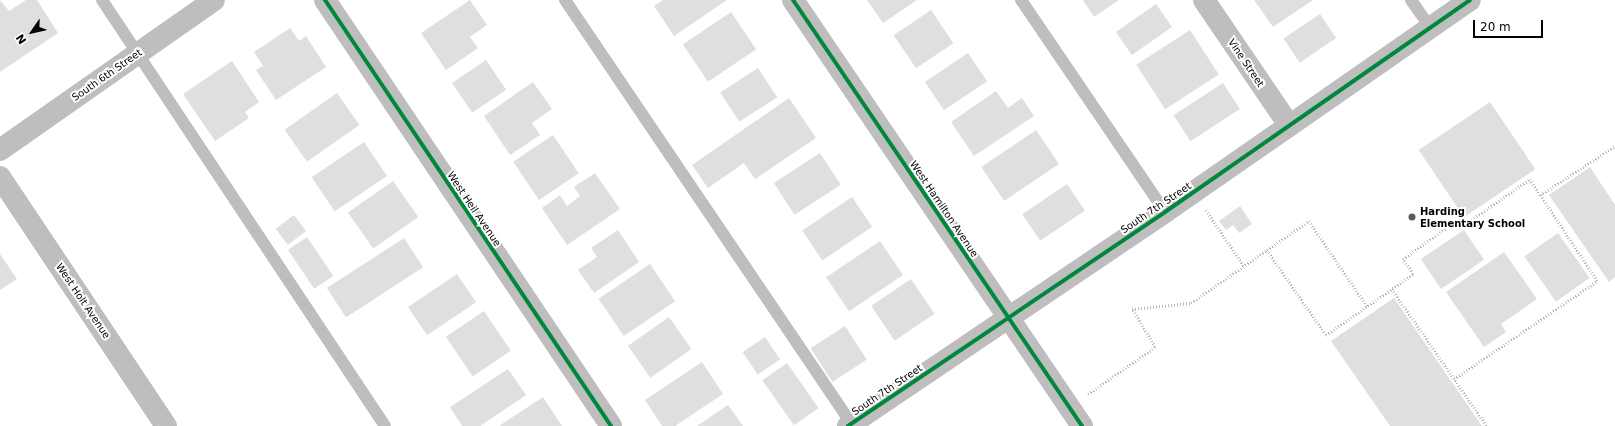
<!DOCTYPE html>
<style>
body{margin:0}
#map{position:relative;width:1615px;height:426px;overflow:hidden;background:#fff;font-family:"DejaVu Sans",sans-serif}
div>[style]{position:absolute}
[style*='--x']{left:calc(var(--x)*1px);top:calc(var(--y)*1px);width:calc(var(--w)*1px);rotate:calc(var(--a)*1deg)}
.building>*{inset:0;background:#dfdfdf;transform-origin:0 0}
.path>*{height:2.5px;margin-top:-1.25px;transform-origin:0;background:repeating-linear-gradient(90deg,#b9b9b9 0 1px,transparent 0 3px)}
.service>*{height:12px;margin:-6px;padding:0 6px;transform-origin:6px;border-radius:6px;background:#bebebe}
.minor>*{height:22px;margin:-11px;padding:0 11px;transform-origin:11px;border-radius:11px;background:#bebebe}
.cycleway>*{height:4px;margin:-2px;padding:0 2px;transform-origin:2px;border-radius:2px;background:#00873e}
.dots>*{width:11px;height:11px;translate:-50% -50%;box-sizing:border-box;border:2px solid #fff;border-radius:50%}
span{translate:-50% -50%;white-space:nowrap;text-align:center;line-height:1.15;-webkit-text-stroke:4px #fff;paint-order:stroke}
.street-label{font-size:10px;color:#000}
.poi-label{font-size:10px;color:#000;font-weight:700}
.left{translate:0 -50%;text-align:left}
.north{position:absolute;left:12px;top:12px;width:40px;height:40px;-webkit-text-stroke:3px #fff;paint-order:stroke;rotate:236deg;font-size:11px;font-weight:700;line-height:16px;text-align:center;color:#000}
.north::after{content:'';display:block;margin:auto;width:14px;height:18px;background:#000;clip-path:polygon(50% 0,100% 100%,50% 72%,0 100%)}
.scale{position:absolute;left:1473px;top:20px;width:70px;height:18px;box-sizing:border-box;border:2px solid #000;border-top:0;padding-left:5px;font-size:12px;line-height:14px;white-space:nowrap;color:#000;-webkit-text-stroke:3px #fff;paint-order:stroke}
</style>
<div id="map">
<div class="building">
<i style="clip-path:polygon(0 0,9px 11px,26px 0,37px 0,58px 33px,0 72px)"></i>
<i style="clip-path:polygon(470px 0,487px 25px,470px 37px,478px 48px,446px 70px,421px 33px)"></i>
<i style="clip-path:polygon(663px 0,727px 0,674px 36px,654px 6px)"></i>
<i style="clip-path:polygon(867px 0,917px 0,883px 23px)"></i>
<i style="clip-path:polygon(1083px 0,1119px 0,1094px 17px)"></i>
<i style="clip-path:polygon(1254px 0,1313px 0,1273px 27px)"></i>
<i style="left:1156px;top:4px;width:28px;height:49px;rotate:55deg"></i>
<i style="left:931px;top:10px;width:40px;height:45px;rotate:56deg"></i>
<i style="left:731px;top:12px;width:45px;height:58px;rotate:56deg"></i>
<i style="left:1320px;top:14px;width:29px;height:44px;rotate:56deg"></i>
<i style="clip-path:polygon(290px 28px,299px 41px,306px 36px,326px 67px,276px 100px,256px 70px,263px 66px,254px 52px)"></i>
<i style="left:1190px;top:30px;width:53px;height:64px;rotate:57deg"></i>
<i style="left:968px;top:53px;width:34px;height:52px;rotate:56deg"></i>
<i style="left:486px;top:60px;width:36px;height:41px;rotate:56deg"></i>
<i style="clip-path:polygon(232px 61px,259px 102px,245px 112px,249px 118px,215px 141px,183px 94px)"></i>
<i style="left:758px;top:68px;width:35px;height:45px;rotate:57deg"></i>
<i style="clip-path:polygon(533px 82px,552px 109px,532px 123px,540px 135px,510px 155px,484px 116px)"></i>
<i style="left:1223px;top:83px;width:31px;height:59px;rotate:57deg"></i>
<i style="clip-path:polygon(996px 91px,1008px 108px,1022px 98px,1034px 116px,974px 156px,951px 122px)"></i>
<i style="left:337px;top:93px;width:39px;height:64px;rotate:55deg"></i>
<i style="clip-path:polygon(789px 98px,816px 138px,755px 179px,744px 163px,708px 188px,692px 165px)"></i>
<i style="left:1490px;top:102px;width:81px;height:86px;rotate:56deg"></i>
<i style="left:1036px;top:130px;width:41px;height:66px;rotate:56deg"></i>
<i style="left:553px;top:135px;width:46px;height:48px;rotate:56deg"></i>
<i style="left:364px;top:142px;width:41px;height:63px;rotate:56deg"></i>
<i style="left:820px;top:153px;width:38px;height:55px;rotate:57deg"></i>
<i style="clip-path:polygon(1590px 167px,1615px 205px,1615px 277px,1609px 282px,1549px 195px)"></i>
<i style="clip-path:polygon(595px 173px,620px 209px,567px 245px,542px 208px,560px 195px,567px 206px,580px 196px,574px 187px)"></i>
<i style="left:393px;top:181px;width:44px;height:55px;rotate:55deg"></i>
<i style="left:1067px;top:184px;width:32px;height:54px;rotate:56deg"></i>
<i style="left:852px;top:197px;width:36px;height:60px;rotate:56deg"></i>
<i style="clip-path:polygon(1240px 206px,1252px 224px,1239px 233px,1233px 225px,1226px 230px,1219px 221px)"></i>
<i style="left:294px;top:215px;width:20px;height:23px;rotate:53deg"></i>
<i style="clip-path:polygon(618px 230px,639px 262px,594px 293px,578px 270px,597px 257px,591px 248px)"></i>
<i style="left:1464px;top:230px;width:36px;height:52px;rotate:56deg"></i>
<i style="left:1558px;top:233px;width:55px;height:41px;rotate:55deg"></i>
<i style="left:307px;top:237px;width:47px;height:23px;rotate:56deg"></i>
<i style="left:404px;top:238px;width:35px;height:92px;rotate:57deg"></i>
<i style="left:880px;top:241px;width:41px;height:65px;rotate:56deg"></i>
<i style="clip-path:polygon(1504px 252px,1537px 299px,1501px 324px,1506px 332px,1484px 347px,1446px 292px)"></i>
<i style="clip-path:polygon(0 254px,17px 279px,0 290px)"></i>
<i style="left:650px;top:264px;width:45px;height:62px;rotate:56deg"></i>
<i style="left:457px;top:274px;width:34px;height:59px;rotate:56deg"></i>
<i style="left:911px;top:279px;width:42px;height:48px;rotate:56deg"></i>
<i style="clip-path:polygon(1394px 298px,1482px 426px,1390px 426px,1331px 341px)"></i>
<i style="left:484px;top:311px;width:48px;height:46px;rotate:56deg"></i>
<i style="left:669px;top:317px;width:39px;height:50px;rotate:55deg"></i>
<i style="left:845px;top:326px;width:40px;height:41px;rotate:57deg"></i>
<i style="left:765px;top:337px;width:27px;height:27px;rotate:56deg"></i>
<i style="clip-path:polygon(702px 362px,723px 394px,675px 426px,662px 426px,645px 400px)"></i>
<i style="left:787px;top:363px;width:55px;height:30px;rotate:55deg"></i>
<i style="clip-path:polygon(508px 369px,526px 395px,480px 426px,462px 426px,450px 407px)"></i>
<i style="clip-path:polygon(543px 397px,562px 426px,499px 426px)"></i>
<i style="clip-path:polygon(728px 405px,743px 426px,697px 426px)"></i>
</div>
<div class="path">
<i style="--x:1206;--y:210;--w:68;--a:55.8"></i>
<i style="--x:1267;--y:250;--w:51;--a:-34.6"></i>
<i style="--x:1309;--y:221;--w:103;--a:55.7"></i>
<i style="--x:1392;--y:289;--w:167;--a:55.3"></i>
<i style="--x:1454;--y:379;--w:173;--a:-34.4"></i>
<i style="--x:1597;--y:281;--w:103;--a:-123.5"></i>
<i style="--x:1088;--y:394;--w:82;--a:-35"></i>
<i style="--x:1155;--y:347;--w:44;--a:-121.2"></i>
<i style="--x:1132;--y:309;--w:59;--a:-5.8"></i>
<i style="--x:1191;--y:303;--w:93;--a:-34.9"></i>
<i style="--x:1267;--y:250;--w:103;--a:55.2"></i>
<i style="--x:1326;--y:335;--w:106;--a:-35"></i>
<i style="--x:1413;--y:274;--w:18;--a:-124"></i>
<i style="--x:1403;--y:259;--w:70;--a:-35.7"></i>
<i style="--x:1460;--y:218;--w:8;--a:60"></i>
<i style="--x:1464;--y:225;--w:80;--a:-34.9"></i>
<i style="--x:1530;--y:179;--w:19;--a:58"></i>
<i style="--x:1540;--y:195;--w:90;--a:-33.2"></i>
</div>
<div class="service">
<i style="--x:102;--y:0;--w:511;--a:56.4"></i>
<i style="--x:565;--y:0;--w:514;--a:55.94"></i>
<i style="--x:1021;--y:0;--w:256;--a:55.8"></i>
<i style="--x:1411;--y:0;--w:35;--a:55"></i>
</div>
<div class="minor">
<i style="--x:325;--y:0;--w:513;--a:56.12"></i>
<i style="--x:793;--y:0;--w:515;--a:55.85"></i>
<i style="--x:1204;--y:0;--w:151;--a:55.8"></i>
<i style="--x:0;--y:150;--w:261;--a:-35"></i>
<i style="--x:0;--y:177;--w:299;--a:56.3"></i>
<i style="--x:848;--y:426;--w:382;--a:-34"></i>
<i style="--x:1165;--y:212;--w:371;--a:-34.8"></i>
</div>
<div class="cycleway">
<i style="--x:325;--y:0;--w:513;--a:56.12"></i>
<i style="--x:793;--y:0;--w:515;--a:55.85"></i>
<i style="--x:848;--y:426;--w:382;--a:-34"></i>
<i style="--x:1165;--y:212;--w:371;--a:-34.8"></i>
</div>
<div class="dots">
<i style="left:1412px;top:217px;background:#595959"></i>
</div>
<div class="street-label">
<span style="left:1246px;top:63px;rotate:56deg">Vine Street</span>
<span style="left:107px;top:75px;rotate:-35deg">South 6th Street</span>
<span style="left:1156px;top:208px;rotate:-34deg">South 7th Street</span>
<span style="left:474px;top:209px;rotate:56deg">West Heil Avenue</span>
<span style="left:944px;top:209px;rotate:56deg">West Hamilton Avenue</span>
<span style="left:83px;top:301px;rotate:56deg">West Holt Avenue</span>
<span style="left:887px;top:390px;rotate:-34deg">South 7th Street</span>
</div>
<div class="poi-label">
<span class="left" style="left:1420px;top:217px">Harding<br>Elementary School</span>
</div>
<div class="north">N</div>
<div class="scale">20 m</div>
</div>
